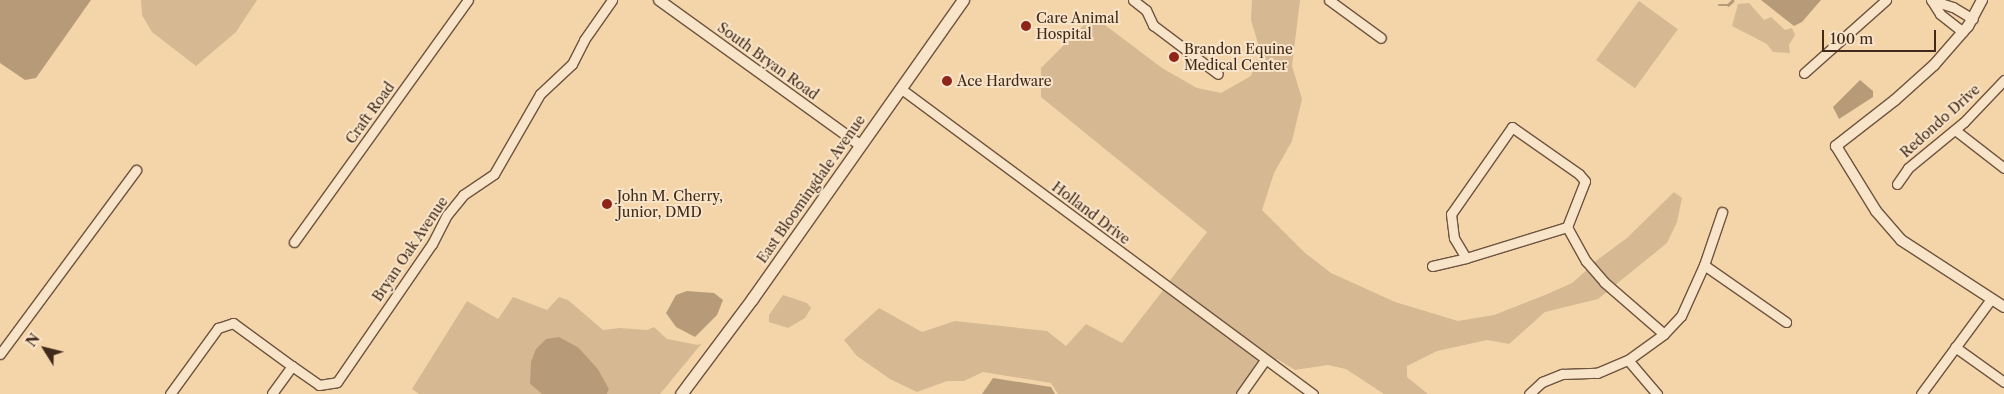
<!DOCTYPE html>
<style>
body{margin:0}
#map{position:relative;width:2004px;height:394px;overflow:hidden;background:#f4d5aa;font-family:"Libre Caslon Text",serif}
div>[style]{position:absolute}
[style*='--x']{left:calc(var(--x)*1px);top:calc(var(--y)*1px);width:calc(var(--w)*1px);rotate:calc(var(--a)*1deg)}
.green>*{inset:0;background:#d6b892;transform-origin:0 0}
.water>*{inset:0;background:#b79b79}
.stream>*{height:2.5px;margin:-1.25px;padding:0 1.25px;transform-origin:1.25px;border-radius:1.25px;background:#b79b79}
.roads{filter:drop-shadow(1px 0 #6e543f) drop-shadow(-1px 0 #6e543f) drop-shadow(0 1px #6e543f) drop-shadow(0 -1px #6e543f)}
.minor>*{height:9px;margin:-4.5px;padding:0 4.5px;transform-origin:4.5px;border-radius:4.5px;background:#f8e4c8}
.tertiary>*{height:10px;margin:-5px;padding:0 5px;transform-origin:5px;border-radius:5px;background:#f8e4c8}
.secondary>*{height:11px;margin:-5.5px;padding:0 5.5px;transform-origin:5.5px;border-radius:5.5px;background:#f8e4c8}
.dots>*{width:14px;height:14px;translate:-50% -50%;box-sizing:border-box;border:2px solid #f8e4c8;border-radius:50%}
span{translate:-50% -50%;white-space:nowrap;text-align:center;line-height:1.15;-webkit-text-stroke:4px #f8e4c8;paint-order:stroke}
.poi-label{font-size:14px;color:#41291b}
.left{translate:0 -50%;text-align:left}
.street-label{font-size:14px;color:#41291b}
.north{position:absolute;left:20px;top:324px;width:50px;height:50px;-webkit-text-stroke:4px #f8e4c8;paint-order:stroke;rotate:306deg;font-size:14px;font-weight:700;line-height:20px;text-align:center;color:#41291b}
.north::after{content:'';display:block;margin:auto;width:18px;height:22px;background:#41291b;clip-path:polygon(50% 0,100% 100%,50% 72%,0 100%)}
.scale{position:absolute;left:1822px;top:30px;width:114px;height:22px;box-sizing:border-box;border:2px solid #41291b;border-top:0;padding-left:6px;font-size:15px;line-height:18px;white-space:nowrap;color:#41291b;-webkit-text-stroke:4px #f8e4c8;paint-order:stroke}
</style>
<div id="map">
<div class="green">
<i style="clip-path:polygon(141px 0,257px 0,236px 32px,196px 66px,152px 32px,142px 15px)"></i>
<i style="clip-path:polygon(1252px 0,1300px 0,1292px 66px,1302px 99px,1292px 141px,1274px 173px,1262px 210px,1304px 252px,1331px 273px,1395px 302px,1458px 321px,1494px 315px,1545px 295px,1572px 283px,1588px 269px,1608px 291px,1598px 299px,1545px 312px,1509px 344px,1487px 340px,1437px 351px,1407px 366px,1407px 377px,1428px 394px,1384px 394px,1346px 369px,1328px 365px,1295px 370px,1277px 359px,1274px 362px,1168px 283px,1207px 232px,1041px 97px,1041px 68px,1093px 16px,1162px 68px,1197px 88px,1221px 93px,1251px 76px,1260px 50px,1251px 20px)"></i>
<i style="left:1639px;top:1px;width:48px;height:73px;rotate:36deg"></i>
<i style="clip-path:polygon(1749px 3px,1764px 20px,1771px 17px,1785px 30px,1792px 28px,1795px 35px,1789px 45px,1790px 53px,1773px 52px,1767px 44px,1732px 26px,1738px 4px)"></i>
<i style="clip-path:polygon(1674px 192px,1682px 198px,1677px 222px,1667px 243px,1614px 286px,1593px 263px,1627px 238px)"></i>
<i style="clip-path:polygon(1164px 289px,1260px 361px,1236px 394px,1058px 394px,1051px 383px,983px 372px,964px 381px,947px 381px,917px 392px,890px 379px,857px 356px,844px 340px,879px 308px,922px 332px,955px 321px,1047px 331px,1066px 346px,1086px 324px,1122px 343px)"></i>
<i style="clip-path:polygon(783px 295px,807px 303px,811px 308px,805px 318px,788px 328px,769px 322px,769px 315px)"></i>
<i style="clip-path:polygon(513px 297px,547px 310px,559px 297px,568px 300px,603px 330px,620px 328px,647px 330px,654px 327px,667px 339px,698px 345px,702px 343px,660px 394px,607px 394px,609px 389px,598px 369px,579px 348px,530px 384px,542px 394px,419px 394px,412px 389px,467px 301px,498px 319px)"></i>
</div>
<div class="water">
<i style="clip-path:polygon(0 0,91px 0,36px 78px,25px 80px,0 63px)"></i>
<i style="clip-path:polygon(1761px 0,1821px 0,1802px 22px,1794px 26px)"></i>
<i style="clip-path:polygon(1860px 80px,1873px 91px,1873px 97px,1839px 119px,1833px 107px)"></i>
<i style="clip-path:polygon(687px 291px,714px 293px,723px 300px,717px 315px,695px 337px,676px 327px,666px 313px,676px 295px)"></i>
<i style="clip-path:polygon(559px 337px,579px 348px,598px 369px,609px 389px,607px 394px,542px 394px,530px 384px,531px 362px,536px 349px,546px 339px)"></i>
<i style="clip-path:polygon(993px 378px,1051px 387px,1055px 394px,982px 394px)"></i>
</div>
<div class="stream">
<i style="--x:1719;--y:5;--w:9;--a:0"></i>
<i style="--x:1728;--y:5;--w:6;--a:-45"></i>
</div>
<div class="roads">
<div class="minor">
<i style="--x:1133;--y:0;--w:16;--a:38"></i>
<i style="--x:1146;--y:10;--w:17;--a:65"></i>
<i style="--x:1153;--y:25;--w:81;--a:37"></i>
<i style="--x:1329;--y:0;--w:64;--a:36.2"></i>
<i style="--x:1931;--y:0;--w:23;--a:18"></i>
<i style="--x:1953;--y:7;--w:23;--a:31"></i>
<i style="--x:1932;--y:1;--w:15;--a:58"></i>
<i style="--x:1940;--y:14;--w:29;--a:38"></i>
<i style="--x:1804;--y:73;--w:110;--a:-41.7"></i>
<i style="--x:900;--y:88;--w:514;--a:36.54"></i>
<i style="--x:1955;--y:130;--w:62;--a:37.8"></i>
<i style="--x:1897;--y:184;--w:19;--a:-55"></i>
<i style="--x:1908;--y:168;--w:72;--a:-39.4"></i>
<i style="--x:1964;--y:122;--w:58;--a:-46.4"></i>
<i style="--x:1567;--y:227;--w:39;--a:61"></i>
<i style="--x:1586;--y:261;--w:28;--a:49"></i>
<i style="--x:1604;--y:282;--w:79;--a:40.9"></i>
<i style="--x:294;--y:242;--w:298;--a:-54.3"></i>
<i style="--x:1704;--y:265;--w:100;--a:34.8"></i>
<i style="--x:1432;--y:266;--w:35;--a:-13"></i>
<i style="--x:1466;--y:258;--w:106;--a:-17.1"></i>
<i style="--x:1567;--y:227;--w:49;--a:-68.6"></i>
<i style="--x:1585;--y:181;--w:9;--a:-131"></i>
<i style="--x:1579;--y:174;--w:82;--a:-145"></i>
<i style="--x:1512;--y:127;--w:106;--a:125"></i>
<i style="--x:1451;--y:214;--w:24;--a:83"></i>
<i style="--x:1454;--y:238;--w:23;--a:59"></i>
<i style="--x:1955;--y:347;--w:60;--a:35.5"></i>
<i style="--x:0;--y:354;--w:229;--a:-53.5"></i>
<i style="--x:1628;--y:360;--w:45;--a:49.5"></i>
<i style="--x:292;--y:366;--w:33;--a:35"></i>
<i style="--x:319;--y:385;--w:18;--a:-9"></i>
<i style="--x:337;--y:382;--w:168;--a:-55.5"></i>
<i style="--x:432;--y:244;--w:33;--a:-63"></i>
<i style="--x:447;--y:215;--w:26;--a:-51"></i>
<i style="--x:463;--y:195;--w:37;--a:-34"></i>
<i style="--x:494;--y:174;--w:92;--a:-60.1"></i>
<i style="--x:540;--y:94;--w:44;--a:-43.2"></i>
<i style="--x:572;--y:64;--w:27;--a:-63"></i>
<i style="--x:584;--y:40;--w:49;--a:-55"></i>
<i style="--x:170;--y:394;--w:82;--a:-54"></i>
<i style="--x:218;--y:328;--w:16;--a:-18"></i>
<i style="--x:233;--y:323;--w:73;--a:36.1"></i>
<i style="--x:292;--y:366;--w:34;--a:126"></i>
<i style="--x:1241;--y:394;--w:42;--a:-54.8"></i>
<i style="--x:1529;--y:394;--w:18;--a:-43"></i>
<i style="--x:1542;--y:382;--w:22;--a:-22"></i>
<i style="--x:1562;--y:374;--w:35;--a:-2"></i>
<i style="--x:1597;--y:373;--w:34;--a:-23"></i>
<i style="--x:1628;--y:360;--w:44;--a:-35.8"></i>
<i style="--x:1664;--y:334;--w:25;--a:-47"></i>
<i style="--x:1681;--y:316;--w:56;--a:-65.7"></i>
<i style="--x:1704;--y:265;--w:56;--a:-71.2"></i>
<i style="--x:1921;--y:394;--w:118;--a:-53.6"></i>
</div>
<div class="tertiary">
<i style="--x:659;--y:0;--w:248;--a:35.8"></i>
<i style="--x:1982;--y:0;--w:30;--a:118"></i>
<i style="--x:1968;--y:26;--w:52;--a:131.1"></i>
<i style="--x:1934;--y:65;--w:52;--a:138.1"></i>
<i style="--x:1895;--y:100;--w:75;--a:142.1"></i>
<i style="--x:1836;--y:146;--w:76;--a:58.4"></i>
<i style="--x:1876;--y:211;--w:38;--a:49"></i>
<i style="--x:1901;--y:240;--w:123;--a:33"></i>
</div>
<div class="secondary">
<i style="--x:681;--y:394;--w:119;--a:-53.2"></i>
<i style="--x:752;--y:299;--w:366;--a:-54.8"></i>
</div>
</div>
<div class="dots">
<i style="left:1026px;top:26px;background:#8f2418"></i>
<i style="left:1174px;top:57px;background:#8f2418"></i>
<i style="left:947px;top:81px;background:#8f2418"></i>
<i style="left:607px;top:204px;background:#8f2418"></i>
</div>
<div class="poi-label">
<span class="left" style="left:1036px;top:26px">Care Animal<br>Hospital</span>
<span class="left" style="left:1184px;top:57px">Brandon Equine<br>Medical Center</span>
<span class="left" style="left:957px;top:81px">Ace Hardware</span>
<span class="left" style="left:617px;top:204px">John M. Cherry,<br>Junior, DMD</span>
</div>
<div class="street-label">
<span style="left:768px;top:61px;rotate:36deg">South Bryan Road</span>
<span style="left:370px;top:113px;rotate:-54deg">Craft Road</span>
<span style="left:1940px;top:121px;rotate:-42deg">Redondo Drive</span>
<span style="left:811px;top:189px;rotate:-55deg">East Bloomingdale Avenue</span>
<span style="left:1091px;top:213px;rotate:37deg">Holland Drive</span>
<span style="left:410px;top:249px;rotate:-56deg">Bryan Oak Avenue</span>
</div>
<div class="north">N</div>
<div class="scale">100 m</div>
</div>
